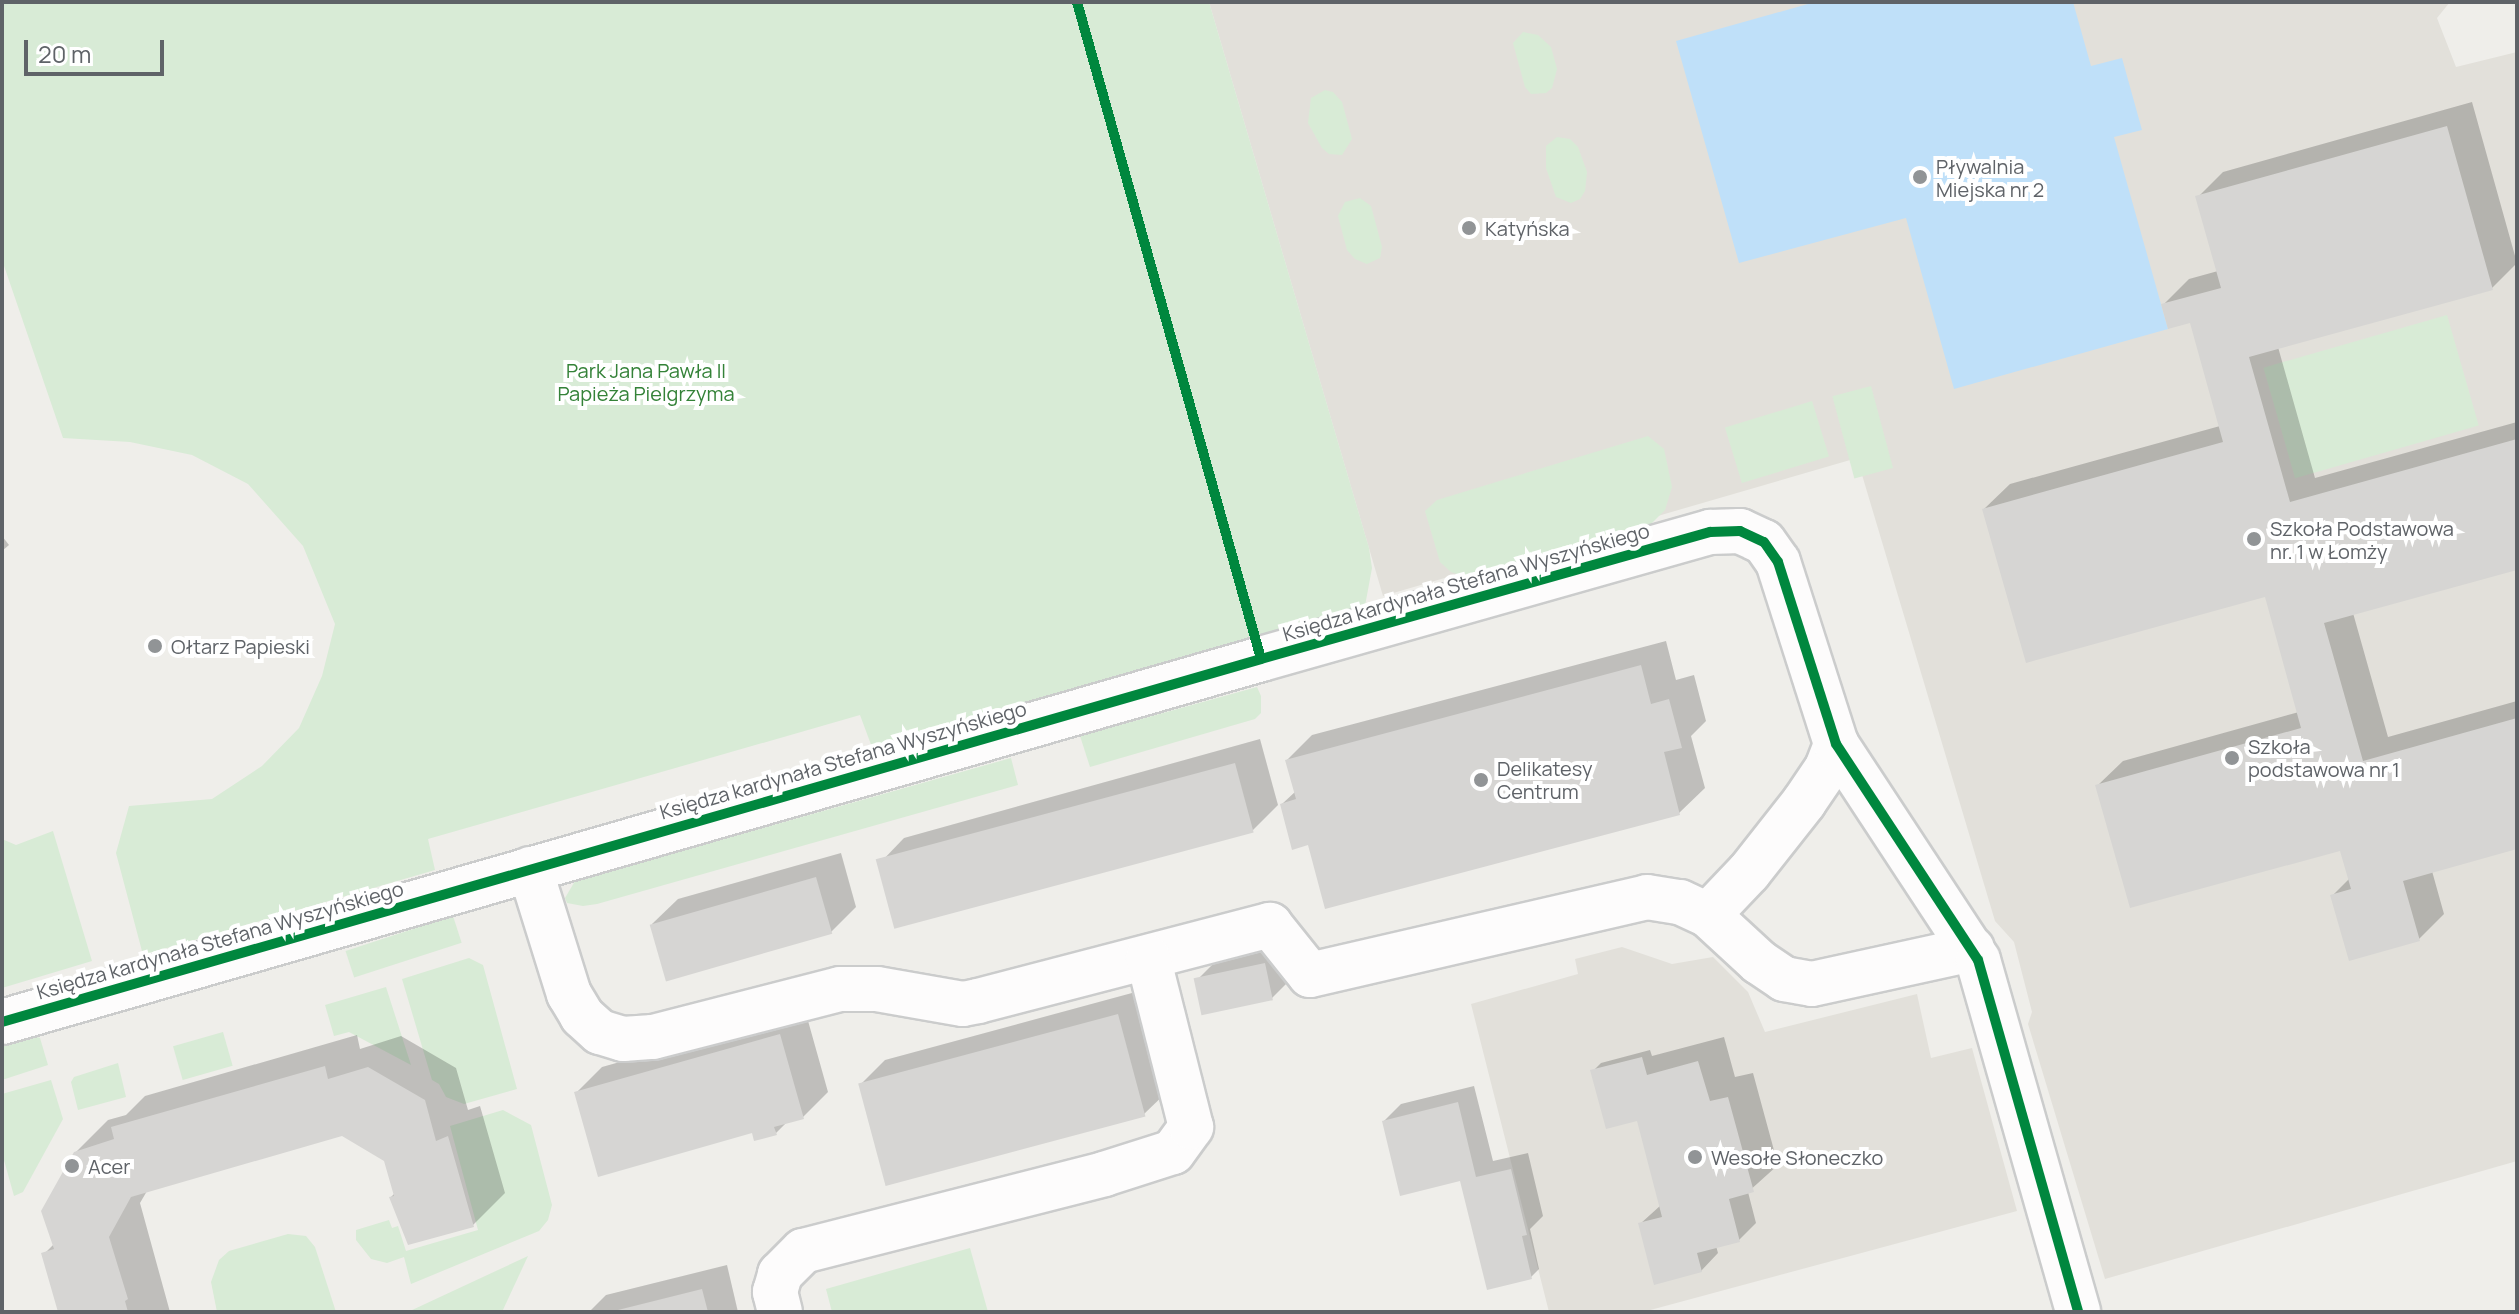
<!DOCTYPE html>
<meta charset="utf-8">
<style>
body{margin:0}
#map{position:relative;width:2519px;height:1314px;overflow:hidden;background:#efeeea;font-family:Manrope,sans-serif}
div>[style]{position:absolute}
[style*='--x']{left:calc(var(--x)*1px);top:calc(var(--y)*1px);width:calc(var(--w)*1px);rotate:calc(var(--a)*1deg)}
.education>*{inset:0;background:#e2e0da}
.green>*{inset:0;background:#d8ebd6;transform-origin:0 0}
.water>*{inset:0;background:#bfe0f9}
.shadow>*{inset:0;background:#0003}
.building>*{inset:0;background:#d6d5d3;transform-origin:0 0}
.roads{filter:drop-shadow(2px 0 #cbcccc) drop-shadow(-2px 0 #cbcccc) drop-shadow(0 2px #cbcccc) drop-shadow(0 -2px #cbcccc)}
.minor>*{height:44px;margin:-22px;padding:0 22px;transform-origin:22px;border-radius:22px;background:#fdfcfc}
.cycleway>*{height:10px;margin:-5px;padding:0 5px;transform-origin:5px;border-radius:5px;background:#00873e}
.dots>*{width:22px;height:22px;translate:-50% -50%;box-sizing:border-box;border:4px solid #fff;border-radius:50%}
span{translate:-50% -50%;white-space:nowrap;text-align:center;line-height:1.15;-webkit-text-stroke:8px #fff;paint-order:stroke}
.poi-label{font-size:20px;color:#5f6368}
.left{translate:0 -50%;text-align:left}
.park-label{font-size:20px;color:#348238}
.street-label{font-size:20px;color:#5f6368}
.frame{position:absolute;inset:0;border:4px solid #5f6368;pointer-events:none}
.scale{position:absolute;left:24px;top:40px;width:140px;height:36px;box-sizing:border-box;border:4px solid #5f6368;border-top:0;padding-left:10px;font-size:24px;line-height:28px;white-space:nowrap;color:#5f6368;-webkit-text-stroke:6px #fff;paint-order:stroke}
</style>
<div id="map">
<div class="education">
<i style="clip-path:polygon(1209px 2px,2450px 2px,2437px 18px,2456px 67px,2517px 52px,2517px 1161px,2105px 1279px,2028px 1024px,2032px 1012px,2014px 942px,1995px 921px,1857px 458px,1383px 596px)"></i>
<i style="clip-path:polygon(1622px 947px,1672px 964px,1713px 957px,1748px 992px,1765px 1032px,1917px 994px,1931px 1058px,1972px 1048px,2017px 1211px,1643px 1312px,1549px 1312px,1471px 1004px,1578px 974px,1575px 959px)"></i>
</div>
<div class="green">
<i style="clip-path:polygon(2px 2px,1209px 2px,1369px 548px,1372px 568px,1365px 606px,873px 750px,860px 715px,428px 839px,435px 870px,143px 955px,116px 853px,129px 806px,212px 799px,262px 766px,299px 728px,322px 676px,335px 624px,303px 546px,248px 484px,192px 455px,130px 442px,63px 438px,2px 260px)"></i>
<i style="clip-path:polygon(1523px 32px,1538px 35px,1551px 47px,1557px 69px,1552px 88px,1546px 93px,1531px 94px,1525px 87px,1513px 43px)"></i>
<i style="clip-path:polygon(1325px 90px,1333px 92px,1342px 102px,1352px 139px,1342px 155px,1329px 154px,1322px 148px,1308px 123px,1311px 98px)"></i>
<i style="clip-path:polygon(1557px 137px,1570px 139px,1578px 147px,1587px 172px,1585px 191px,1580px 199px,1571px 203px,1556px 197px,1546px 168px,1546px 146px)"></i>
<i style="clip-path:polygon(1360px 198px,1371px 206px,1382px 247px,1380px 258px,1367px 264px,1355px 259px,1347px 250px,1338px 216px,1345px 202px)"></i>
<i style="left:2447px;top:315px;width:115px;height:191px;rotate:74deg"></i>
<i style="left:1871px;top:386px;width:85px;height:40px;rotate:75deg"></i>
<i style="left:1812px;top:401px;width:58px;height:91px;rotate:73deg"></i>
<i style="clip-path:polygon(1648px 436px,1664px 449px,1672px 487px,1665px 510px,1651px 524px,1474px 580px,1451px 572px,1440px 562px,1425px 511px,1437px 500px)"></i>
<i style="clip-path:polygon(1257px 687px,1261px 696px,1261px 713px,1255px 719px,1090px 767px,1080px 736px)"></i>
<i style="clip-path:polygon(1011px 758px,1018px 785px,597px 904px,583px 906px,567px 903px,565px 898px,575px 881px)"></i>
<i style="clip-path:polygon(53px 831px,92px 961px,2px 988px,2px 839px,16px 845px)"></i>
<i style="left:453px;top:916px;width:28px;height:113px;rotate:72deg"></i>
<i style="clip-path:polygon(469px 958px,483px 965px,517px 1089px,464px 1104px,446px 1097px,439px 1084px,432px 1080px,402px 979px)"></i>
<i style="clip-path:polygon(386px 987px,411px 1065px,349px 1032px,334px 1036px,325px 1005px)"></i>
<i style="left:223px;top:1032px;width:35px;height:52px;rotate:74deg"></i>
<i style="clip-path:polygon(32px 1035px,40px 1038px,48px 1065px,2px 1080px,2px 1044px)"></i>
<i style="clip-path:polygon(118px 1063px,126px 1097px,78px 1110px,71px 1082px,74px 1077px)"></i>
<i style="clip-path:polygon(51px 1080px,63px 1119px,23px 1192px,14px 1196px,2px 1153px,2px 1094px)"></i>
<i style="clip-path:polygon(503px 1110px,531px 1125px,552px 1205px,548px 1220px,539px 1231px,411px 1284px,404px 1257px,387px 1263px,371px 1259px,356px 1240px,356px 1230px,389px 1220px,392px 1228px,398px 1226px,406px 1251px,478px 1230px,450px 1126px)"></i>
<i style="clip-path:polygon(288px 1234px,306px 1236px,315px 1247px,336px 1312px,217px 1312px,211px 1282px,219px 1260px,229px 1251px)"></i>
<i style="clip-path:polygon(970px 1248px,988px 1312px,832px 1312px,826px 1289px)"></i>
<i style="clip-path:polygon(528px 1256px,502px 1312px,410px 1311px)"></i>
</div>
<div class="water">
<i style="clip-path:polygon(1815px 2px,2073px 2px,2091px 66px,2122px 58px,2142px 130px,2114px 137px,2168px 329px,1954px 389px,1906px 218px,1739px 263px,1676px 41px)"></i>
</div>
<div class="shadow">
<i style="clip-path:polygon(2472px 102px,2517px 263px,2492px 288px,2278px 347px,2315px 478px,2517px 422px,2517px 567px,2353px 613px,2388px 737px,2517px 701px,2517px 847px,2432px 871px,2444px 914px,2419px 939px,2332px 896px,2350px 878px,2341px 848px,2097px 786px,2123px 761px,2299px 712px,2266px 594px,1984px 509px,2010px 484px,2220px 426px,2191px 321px,2164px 304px,2189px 279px,2218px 271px,2198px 197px,2223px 172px)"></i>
<i style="clip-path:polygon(2px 536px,9px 545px,2px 551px)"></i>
<i style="clip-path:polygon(1666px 641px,1676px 680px,1694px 675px,1706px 721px,1691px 736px,1705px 788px,1679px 813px,1310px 843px,1282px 804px,1296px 791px,1287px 760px,1312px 735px)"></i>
<i style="clip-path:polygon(1260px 739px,1278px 805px,1253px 830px,879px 864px,904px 838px)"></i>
<i style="clip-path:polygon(841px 853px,856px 907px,831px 932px,652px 924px,678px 899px)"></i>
<i style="clip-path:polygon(1282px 947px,1289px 981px,1272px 998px,1196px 981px,1213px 964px)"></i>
<i style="clip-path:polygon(1143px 990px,1170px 1089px,1144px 1114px,860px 1085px,885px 1060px)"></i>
<i style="clip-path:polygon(805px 1010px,828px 1092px,803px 1117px,787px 1122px,776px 1133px,577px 1092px,602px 1067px)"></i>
<i style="clip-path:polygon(357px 1035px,360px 1049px,401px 1036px,456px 1068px,468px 1110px,480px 1106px,505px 1193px,473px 1225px,391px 1197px,395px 1193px,386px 1159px,342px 1134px,147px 1191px,140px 1203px,170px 1312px,61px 1312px,44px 1254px,54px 1244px,75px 1153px,108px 1120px,126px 1115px,145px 1096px)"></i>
<i style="clip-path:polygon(1724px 1037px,1735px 1077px,1753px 1073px,1778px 1165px,1748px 1192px,1756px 1223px,1739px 1240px,1716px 1246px,1718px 1253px,1701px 1271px,1640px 1224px,1661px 1205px,1638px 1119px,1593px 1071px,1601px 1063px,1650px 1050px,1652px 1056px)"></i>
<i style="clip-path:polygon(1474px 1086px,1493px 1161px,1528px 1153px,1543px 1216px,1530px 1229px,1539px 1269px,1531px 1277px,1461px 1179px,1384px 1121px,1401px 1104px)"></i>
<i style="clip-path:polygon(727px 1265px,738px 1312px,589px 1312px,606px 1295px)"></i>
</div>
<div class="building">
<i style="clip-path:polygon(2447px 126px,2493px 290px,2249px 357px,2290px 502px,2517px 439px,2517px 570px,2324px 623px,2363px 761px,2517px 718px,2517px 849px,2403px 881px,2420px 941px,2349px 961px,2330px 895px,2351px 889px,2340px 851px,2130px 908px,2095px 785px,2301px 728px,2265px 597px,2026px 663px,1982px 509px,2223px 442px,2190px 323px,2168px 329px,2161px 304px,2221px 288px,2195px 196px)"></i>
<i style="clip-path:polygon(1641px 665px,1651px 704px,1669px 699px,1682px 748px,1664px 752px,1680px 815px,1325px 909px,1308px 845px,1292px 850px,1280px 804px,1296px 799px,1285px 760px)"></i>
<i style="left:1235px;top:763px;width:72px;height:372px;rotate:75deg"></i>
<i style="left:816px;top:877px;width:59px;height:173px;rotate:74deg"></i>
<i style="left:1265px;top:963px;width:38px;height:73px;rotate:78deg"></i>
<i style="left:1118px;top:1014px;width:106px;height:269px;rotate:75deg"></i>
<i style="clip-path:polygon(780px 1034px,804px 1119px,774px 1127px,777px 1135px,754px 1141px,752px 1133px,598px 1177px,574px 1092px)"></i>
<i style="clip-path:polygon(1642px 1057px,1647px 1075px,1698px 1061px,1710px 1101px,1728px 1097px,1754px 1192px,1729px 1199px,1740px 1242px,1697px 1253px,1702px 1272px,1654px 1285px,1638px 1223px,1662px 1217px,1637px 1121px,1606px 1129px,1590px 1070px)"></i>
<i style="clip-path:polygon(325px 1066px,328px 1079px,368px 1067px,425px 1100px,436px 1141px,448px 1136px,474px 1227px,408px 1245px,389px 1197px,394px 1196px,384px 1161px,342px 1136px,131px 1197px,109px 1237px,128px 1299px,125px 1301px,128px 1312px,58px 1312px,41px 1253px,54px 1249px,41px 1211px,74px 1152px,114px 1139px,111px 1127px)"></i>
<i style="clip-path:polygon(1458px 1102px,1476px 1177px,1511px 1169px,1527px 1235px,1522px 1236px,1532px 1279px,1487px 1290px,1460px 1181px,1400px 1196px,1382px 1121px)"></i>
<i style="clip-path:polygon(702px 1289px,708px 1312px,614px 1312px,614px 1311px)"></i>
</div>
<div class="roads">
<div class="minor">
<i style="--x:530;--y:869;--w:131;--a:72.7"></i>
<i style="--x:569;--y:994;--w:26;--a:59"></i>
<i style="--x:582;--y:1016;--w:24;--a:42"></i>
<i style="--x:600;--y:1032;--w:24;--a:17"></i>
<i style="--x:623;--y:1039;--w:30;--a:-4"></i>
<i style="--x:653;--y:1037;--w:193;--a:-14.4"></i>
<i style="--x:840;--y:989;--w:37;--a:0"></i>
<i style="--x:877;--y:989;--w:87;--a:9.9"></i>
<i style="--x:963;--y:1004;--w:15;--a:-11"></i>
<i style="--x:978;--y:1001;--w:302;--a:-14.6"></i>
<i style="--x:1270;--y:925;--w:64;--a:51.3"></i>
<i style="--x:1310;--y:975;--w:346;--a:-13"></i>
<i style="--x:1647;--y:897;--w:33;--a:9"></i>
<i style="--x:1680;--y:902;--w:31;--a:25"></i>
<i style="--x:1708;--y:915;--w:69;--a:42.7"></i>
<i style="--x:1759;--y:962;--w:30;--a:34"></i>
<i style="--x:1784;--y:979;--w:28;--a:10"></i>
<i style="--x:1812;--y:984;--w:164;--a:-12.3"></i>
<i style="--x:1708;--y:915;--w:59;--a:-46.4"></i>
<i style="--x:1749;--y:872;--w:89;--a:-51.8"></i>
<i style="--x:1804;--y:802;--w:41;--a:-55.9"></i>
<i style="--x:1827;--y:768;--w:26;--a:-69"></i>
<i style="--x:2;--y:1022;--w:1310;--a:-16.08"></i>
<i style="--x:1261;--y:659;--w:467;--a:-15.8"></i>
<i style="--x:1710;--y:532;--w:30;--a:-2"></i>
<i style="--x:1740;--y:531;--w:26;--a:25"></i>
<i style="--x:1764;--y:542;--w:24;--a:55"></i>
<i style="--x:1778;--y:562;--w:191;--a:72.3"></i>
<i style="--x:1836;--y:744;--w:258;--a:56.7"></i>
<i style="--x:1978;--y:960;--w:366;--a:74.1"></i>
<i style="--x:780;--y:1312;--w:21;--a:-104"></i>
<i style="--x:775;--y:1292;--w:19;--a:-74"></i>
<i style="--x:780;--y:1274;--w:33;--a:-45"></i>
<i style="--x:803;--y:1251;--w:311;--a:-14.3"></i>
<i style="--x:1104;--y:1174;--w:72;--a:-17.7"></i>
<i style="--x:1173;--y:1152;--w:31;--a:-54"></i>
<i style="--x:1191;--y:1127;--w:175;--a:-104.2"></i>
</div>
</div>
<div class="cycleway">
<i style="--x:1077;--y:2;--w:682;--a:74.35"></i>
<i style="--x:2;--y:1022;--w:1310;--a:-16.08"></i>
<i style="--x:1261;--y:659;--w:467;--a:-15.8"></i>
<i style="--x:1710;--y:532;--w:30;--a:-2"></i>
<i style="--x:1740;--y:531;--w:26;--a:25"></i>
<i style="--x:1764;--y:542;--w:24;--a:55"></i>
<i style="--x:1778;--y:562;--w:191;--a:72.3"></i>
<i style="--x:1836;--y:744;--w:258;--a:56.7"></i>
<i style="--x:1978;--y:960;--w:366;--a:74.1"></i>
</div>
<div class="dots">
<i style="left:1920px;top:177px;background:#919496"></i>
<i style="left:1469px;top:228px;background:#919496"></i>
<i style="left:2254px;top:539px;background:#919496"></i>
<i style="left:155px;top:646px;background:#919496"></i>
<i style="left:2232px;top:758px;background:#919496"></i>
<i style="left:1481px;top:780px;background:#919496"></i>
<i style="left:1695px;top:1157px;background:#919496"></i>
<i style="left:72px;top:1166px;background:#919496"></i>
</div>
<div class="poi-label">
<span class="left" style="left:1936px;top:178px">Pływalnia<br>Miejska nr 2</span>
<span class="left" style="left:1485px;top:228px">Katyńska</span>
<span class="left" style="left:2270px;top:540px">Szkoła Podstawowa<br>nr. 1 w Łomży</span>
<span class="left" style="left:171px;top:646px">Ołtarz Papieski</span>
<span class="left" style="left:2248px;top:758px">Szkoła<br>podstawowa nr 1</span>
<span class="left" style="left:1497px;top:780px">Delikatesy<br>Centrum</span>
<span class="left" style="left:1711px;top:1157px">Wesołe Słoneczko</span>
<span class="left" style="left:88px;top:1166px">Acer</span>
</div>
<div class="park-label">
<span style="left:646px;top:382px">Park Jana Pawła II<br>Papieża Pielgrzyma</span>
</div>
<div class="street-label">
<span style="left:1466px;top:582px;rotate:-16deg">Księdza kardynała Stefana Wyszyńskiego</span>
<span style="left:843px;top:760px;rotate:-16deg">Księdza kardynała Stefana Wyszyńskiego</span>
<span style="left:220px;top:940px;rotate:-16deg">Księdza kardynała Stefana Wyszyńskiego</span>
</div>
<div class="frame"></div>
<div class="scale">20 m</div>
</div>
